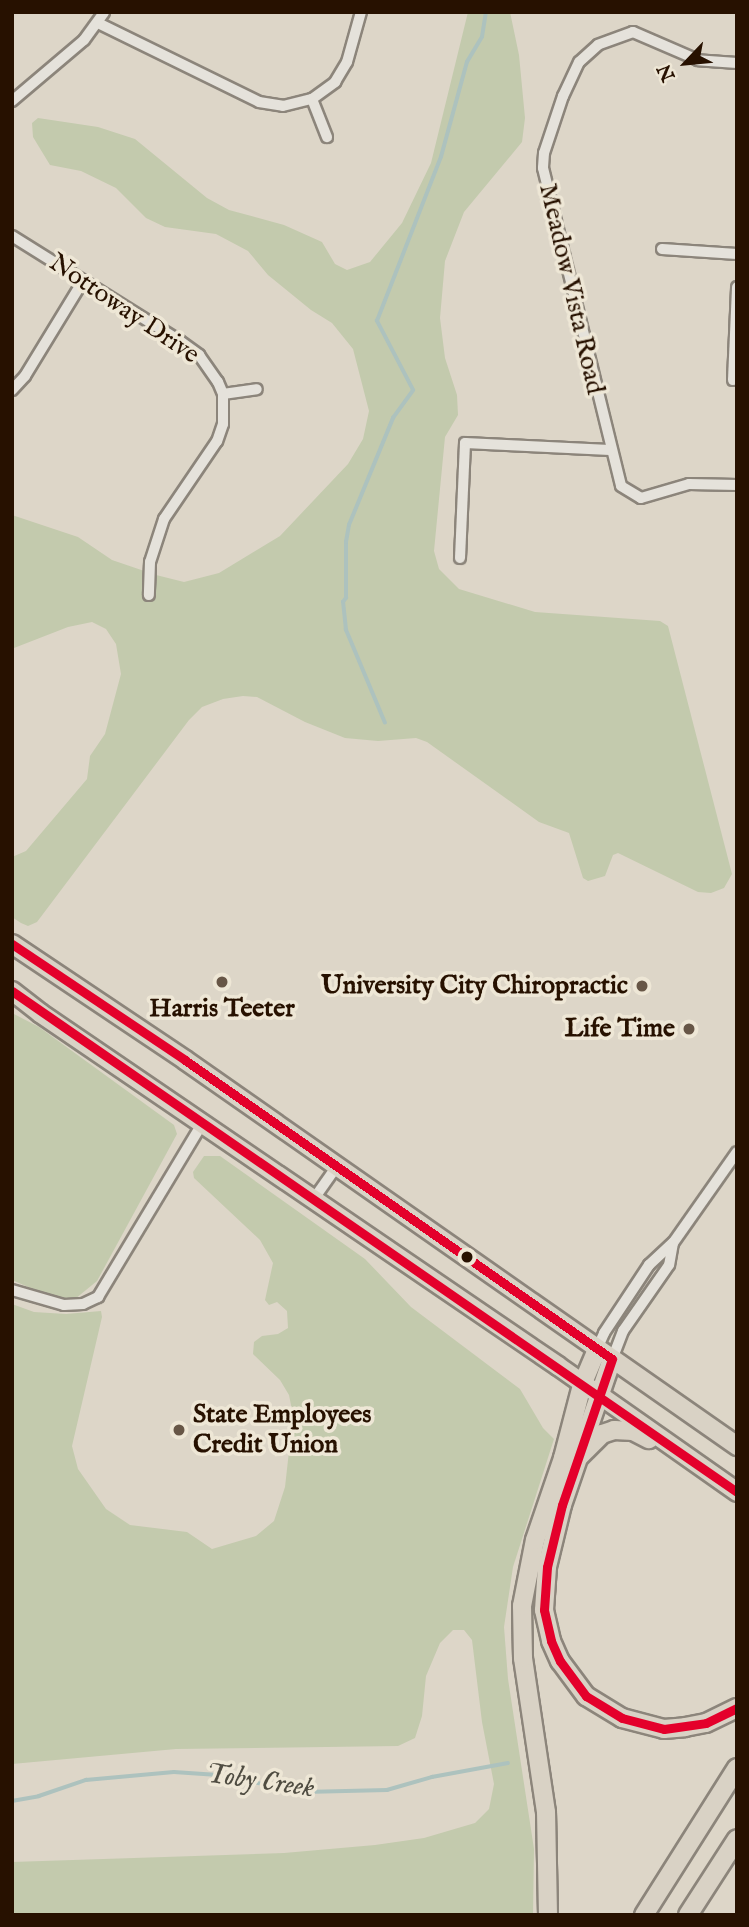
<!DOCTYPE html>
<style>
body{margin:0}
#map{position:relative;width:749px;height:1927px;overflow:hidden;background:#ddd6c8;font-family:"IM FELL English",serif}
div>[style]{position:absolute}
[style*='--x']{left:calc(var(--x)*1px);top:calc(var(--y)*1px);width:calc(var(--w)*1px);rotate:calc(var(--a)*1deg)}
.green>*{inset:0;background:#c3caad}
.stream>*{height:3.5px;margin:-1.75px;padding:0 1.75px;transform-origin:1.75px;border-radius:1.75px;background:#adc2be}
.roads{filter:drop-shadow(2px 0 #8c857b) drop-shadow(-2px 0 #8c857b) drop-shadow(0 2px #8c857b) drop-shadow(0 -2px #8c857b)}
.street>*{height:10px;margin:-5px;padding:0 5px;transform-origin:5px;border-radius:5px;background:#e5e2db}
.primary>*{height:18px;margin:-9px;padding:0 9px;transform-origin:9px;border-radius:9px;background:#d9d2c5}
.bus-1>*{height:9px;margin:-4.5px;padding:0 4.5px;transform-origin:4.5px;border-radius:4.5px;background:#e4002b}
.dots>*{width:19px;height:19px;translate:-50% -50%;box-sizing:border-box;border:4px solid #eee7d6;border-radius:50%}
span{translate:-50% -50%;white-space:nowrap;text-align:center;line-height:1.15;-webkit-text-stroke:7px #eee7d6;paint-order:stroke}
.street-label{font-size:26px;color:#271100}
.poi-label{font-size:26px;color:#271100;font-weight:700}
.right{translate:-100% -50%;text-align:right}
.left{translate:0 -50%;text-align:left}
.water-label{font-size:28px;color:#4f4c41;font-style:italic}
.frame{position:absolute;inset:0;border:14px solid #271100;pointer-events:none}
.north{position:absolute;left:651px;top:28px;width:70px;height:70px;-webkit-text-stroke:5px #eee7d6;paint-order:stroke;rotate:244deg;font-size:19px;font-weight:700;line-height:28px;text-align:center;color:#271100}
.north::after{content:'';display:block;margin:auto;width:24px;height:32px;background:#271100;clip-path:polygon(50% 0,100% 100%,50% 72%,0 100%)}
</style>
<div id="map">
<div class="green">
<i style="clip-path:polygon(468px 12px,510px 12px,519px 55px,525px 118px,522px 142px,464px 212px,445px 261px,440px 318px,445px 358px,457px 395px,458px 415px,445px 437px,434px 551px,439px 569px,459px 589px,535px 612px,660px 621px,668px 626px,732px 874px,724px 888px,711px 893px,698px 892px,618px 853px,613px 855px,605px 876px,588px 881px,583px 878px,569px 833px,539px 822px,427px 742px,416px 738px,378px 741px,345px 738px,305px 722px,257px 697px,243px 696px,223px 699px,202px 707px,189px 720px,37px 922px,28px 926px,21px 923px,12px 917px,12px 857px,26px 851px,87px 779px,90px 756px,105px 734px,121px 674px,116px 644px,106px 629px,92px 622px,68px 627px,14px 648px,12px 645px,12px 515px,78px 537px,112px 560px,156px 575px,184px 582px,219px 573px,280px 536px,348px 464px,363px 439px,369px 411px,353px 349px,332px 323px,311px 310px,268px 275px,248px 251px,216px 234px,165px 227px,146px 218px,116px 188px,81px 171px,50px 165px,33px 137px,32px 123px,38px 118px,98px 127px,135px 139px,207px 198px,229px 210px,284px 225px,322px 242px,335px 264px,347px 270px,370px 262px,402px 223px,431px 163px)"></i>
<i style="clip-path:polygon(12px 1013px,39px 1027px,174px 1125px,177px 1134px,97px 1281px,75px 1299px,56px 1299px,12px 1280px)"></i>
<i style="clip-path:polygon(204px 1156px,220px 1156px,365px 1259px,411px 1307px,520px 1389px,543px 1428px,554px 1439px,513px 1567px,504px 1627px,508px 1679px,534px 1849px,533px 1915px,12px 1915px,12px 1862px,284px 1853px,375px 1845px,424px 1838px,475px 1823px,489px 1809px,494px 1784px,482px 1722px,472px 1640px,464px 1630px,453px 1630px,440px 1643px,426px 1676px,422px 1716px,415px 1738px,398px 1746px,176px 1749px,12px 1764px,12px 1304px,34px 1312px,66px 1314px,101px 1311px,102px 1317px,72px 1446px,78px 1469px,106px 1509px,130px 1525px,187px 1532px,212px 1549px,256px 1536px,274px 1521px,285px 1487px,293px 1415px,289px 1395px,280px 1380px,253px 1354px,254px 1342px,262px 1336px,278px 1334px,288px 1328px,287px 1311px,277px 1302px,269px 1305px,265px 1300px,273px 1263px,260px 1240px,194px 1178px,193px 1172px)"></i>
</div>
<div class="stream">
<i style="--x:385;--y:723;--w:101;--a:-112.8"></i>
<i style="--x:346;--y:630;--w:28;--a:-96"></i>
<i style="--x:343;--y:602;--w:5;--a:-53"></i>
<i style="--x:346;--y:598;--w:56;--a:-90"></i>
<i style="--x:346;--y:542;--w:17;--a:-80"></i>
<i style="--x:349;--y:525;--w:116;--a:-67.6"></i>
<i style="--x:393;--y:418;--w:34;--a:-54"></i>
<i style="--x:413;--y:390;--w:78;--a:-117.6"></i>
<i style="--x:377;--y:321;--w:176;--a:-68.7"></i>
<i style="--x:441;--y:157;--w:98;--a:-74.7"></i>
<i style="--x:467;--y:62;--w:29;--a:-59"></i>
<i style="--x:482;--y:37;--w:25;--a:-81"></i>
<i style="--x:12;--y:1801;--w:27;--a:-10"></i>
<i style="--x:39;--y:1796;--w:50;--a:-18.8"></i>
<i style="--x:86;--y:1780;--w:88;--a:-5.2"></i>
<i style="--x:174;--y:1772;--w:44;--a:3.9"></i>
<i style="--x:218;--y:1775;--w:88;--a:11.2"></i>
<i style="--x:304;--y:1792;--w:83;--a:-1.4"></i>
<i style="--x:387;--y:1790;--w:47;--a:-16.1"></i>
<i style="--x:432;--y:1777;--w:77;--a:-10.4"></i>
</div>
<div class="roads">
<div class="street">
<i style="--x:98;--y:23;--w:179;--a:26.1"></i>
<i style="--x:259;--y:102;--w:24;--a:9"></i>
<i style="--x:283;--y:106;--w:30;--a:-14"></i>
<i style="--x:312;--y:99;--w:29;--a:-36"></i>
<i style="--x:335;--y:82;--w:23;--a:-59"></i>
<i style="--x:347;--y:62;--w:52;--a:-74.4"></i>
<i style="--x:737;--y:63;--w:39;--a:-176"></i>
<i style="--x:698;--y:60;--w:71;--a:-156.7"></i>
<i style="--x:633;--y:32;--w:37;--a:160"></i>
<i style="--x:598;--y:45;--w:25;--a:138"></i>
<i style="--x:579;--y:62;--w:38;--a:115"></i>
<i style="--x:563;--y:96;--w:60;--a:108.4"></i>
<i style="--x:544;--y:153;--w:15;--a:94"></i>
<i style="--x:543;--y:168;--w:327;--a:76.2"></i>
<i style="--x:621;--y:486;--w:23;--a:31"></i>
<i style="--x:641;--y:498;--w:50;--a:-16.3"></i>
<i style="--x:689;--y:484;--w:48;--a:1.2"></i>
<i style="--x:312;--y:99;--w:41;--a:68.5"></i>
<i style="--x:12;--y:101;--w:94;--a:-40.3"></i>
<i style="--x:84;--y:40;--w:34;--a:-54"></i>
<i style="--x:12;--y:236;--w:198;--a:32"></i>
<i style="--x:180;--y:341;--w:24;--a:36"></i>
<i style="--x:199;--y:355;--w:33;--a:55"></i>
<i style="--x:218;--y:382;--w:13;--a:67"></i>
<i style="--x:223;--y:394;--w:30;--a:90"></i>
<i style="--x:223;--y:424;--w:18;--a:109"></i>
<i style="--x:217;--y:441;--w:94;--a:124.2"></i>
<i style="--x:164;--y:519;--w:45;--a:108"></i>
<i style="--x:150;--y:562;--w:33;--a:92"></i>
<i style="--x:662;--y:249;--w:75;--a:3.8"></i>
<i style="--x:733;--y:380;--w:93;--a:-87.5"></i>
<i style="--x:12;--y:390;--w:19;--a:-47"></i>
<i style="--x:25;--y:376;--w:111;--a:-58.6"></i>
<i style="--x:223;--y:394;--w:34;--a:-8"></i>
<i style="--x:460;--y:558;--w:115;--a:-87.5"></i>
<i style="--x:465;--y:443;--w:145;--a:2.8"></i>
<i style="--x:313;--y:1200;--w:42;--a:-54.8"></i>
<i style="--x:673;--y:1243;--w:111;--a:-54.9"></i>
<i style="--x:12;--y:1290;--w:54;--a:16.1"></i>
<i style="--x:64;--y:1305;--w:19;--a:-3"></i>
<i style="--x:83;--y:1304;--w:17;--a:-25"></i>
<i style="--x:98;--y:1297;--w:202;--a:-59"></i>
<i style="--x:597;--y:1349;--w:17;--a:-66"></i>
<i style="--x:604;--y:1333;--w:82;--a:-56.5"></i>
<i style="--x:649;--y:1265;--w:33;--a:-43"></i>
<i style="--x:673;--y:1243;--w:22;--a:100"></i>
<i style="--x:669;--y:1265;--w:80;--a:124.9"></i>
<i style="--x:623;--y:1331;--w:30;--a:111"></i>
</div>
<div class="primary">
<i style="--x:12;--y:944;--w:208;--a:33.8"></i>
<i style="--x:185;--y:1060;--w:674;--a:34.96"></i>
<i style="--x:12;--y:991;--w:36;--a:38"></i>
<i style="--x:40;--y:1013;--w:627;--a:34.27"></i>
<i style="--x:558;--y:1366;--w:219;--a:35.1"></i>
<i style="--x:612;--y:1359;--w:154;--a:108.9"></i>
<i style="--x:562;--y:1505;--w:64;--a:103.6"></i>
<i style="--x:547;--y:1567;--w:43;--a:94"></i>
<i style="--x:544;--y:1610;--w:32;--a:77"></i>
<i style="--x:551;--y:1641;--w:22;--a:66"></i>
<i style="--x:560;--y:1661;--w:44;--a:53.4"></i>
<i style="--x:586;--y:1696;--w:42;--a:31.4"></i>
<i style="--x:622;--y:1718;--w:43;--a:14.7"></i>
<i style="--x:664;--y:1729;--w:21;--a:-5"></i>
<i style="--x:685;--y:1727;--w:21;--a:-11"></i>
<i style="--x:706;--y:1723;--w:34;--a:-26"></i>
<i style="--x:580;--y:1456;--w:31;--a:-45"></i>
<i style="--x:602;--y:1434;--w:13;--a:-18"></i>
<i style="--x:614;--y:1430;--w:19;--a:3"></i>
<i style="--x:633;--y:1431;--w:18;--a:27"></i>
<i style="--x:548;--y:1915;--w:103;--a:-91.1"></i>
<i style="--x:546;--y:1812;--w:156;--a:-98.5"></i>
<i style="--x:523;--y:1658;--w:52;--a:-91.1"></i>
<i style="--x:522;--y:1606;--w:67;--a:-78.9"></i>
<i style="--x:535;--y:1540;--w:87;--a:-71.1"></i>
<i style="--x:563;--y:1458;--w:75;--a:-75.4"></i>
<i style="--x:582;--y:1385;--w:39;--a:-67"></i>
<i style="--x:644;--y:1915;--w:174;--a:-57.7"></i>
<i style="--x:688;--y:1915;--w:90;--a:-57.2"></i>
</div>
</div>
<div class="bus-1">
<i style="--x:12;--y:944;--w:208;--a:33.8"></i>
<i style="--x:185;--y:1060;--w:521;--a:35"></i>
<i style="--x:612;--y:1359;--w:154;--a:108.9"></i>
<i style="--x:562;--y:1505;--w:64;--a:103.6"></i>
<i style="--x:547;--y:1567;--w:43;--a:94"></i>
<i style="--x:544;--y:1610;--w:32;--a:77"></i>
<i style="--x:551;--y:1641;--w:22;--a:66"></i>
<i style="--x:560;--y:1661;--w:44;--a:53.4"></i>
<i style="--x:586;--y:1696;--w:42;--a:31.4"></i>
<i style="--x:622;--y:1718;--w:43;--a:14.7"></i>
<i style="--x:664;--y:1729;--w:42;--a:-8.1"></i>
<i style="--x:706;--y:1723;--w:34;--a:-26"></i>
<i style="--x:12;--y:991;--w:881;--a:34.65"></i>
</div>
<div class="dots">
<i style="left:222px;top:982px;background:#675646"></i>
<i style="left:642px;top:986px;background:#675646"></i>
<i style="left:689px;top:1029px;background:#675646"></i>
<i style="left:467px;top:1257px;background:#271100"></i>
<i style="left:179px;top:1430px;background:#675646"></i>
</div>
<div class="street-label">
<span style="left:571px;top:289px;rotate:77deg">Meadow Vista Road</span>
<span style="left:124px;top:309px;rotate:34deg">Nottoway Drive</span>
</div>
<div class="poi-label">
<span class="right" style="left:628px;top:986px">University City Chiropractic</span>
<span style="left:222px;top:1009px">Harris Teeter</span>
<span class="right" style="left:675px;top:1029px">Life Time</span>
<span class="left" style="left:193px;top:1430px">State Employees<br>Credit Union</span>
</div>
<div class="water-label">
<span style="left:260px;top:1782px;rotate:8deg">Toby Creek</span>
</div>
<div class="frame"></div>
<div class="north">N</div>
</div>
